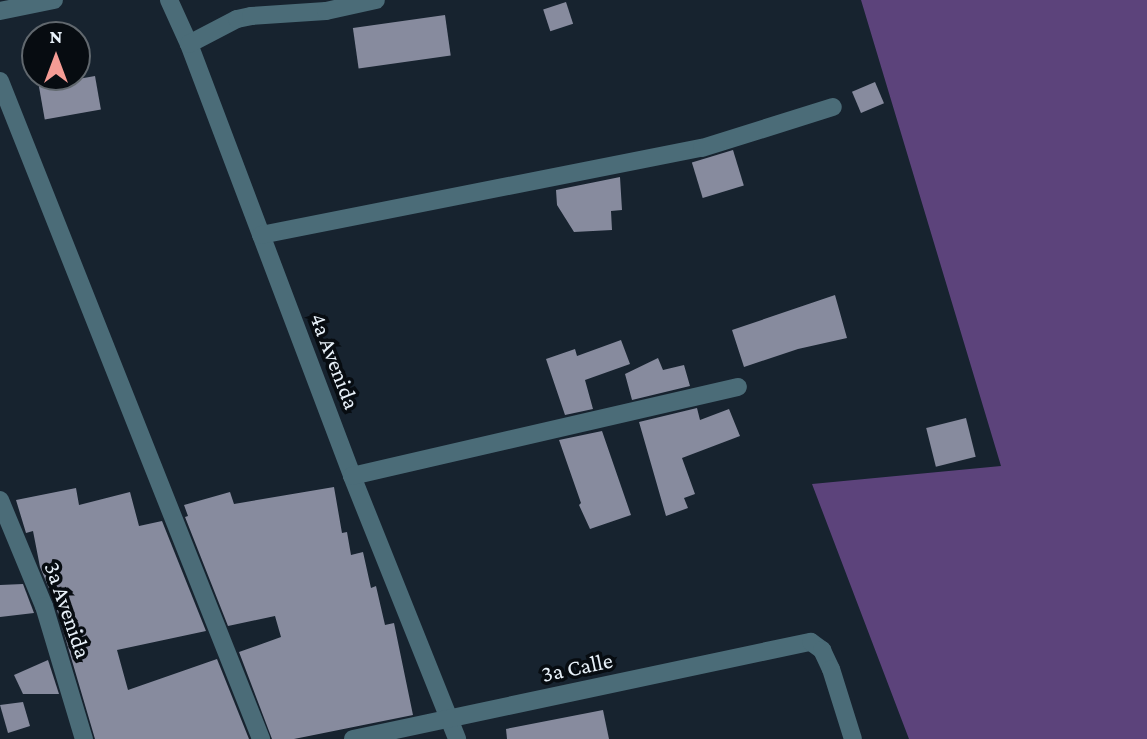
<!DOCTYPE html>
<style>
body{margin:0}
#map{position:relative;width:1147px;height:739px;overflow:hidden;background:#17232f;font-family:"Crimson Pro",serif}
div>[style]{position:absolute}
[style*='--x']{left:calc(var(--x)*1px);top:calc(var(--y)*1px);width:calc(var(--w)*1px);rotate:calc(var(--a)*1deg)}
.forest>*{inset:0;background:#5c437b}
.building>*{inset:0;background:#878b9e;transform-origin:0 0}
.minor>*{height:18px;margin:-9px;padding:0 9px;transform-origin:9px;border-radius:9px;background:#4b6c78}
span{translate:-50% -50%;white-space:nowrap;text-align:center;line-height:1.15;-webkit-text-stroke:7px #070c11;paint-order:stroke}
.street-label{font-size:23px;color:#e8f1f9}
.north{position:absolute;left:21px;top:21px;width:70px;height:70px;box-sizing:border-box;background:#070c11;border:2px solid #61686e;border-radius:50%;rotate:0deg;font-size:19px;font-weight:700;line-height:28px;text-align:center;color:#e8f1f9}
.north::after{content:'';display:block;margin:auto;width:24px;height:32px;background:#f59c95;clip-path:polygon(50% 0,100% 100%,50% 72%,0 100%)}
</style>
<div id="map">
<div class="forest">
<i style="clip-path:polygon(861px 0,1147px 0,1147px 739px,909px 739px,812px 484px,1001px 466px)"></i>
</div>
<div class="building">
<i style="left:566px;top:2px;width:23px;height:24px;rotate:72deg"></i>
<i style="left:445px;top:15px;width:41px;height:93px;rotate:82deg"></i>
<i style="left:95px;top:76px;width:34px;height:57px;rotate:80deg"></i>
<i style="left:875px;top:82px;width:23px;height:25px;rotate:67deg"></i>
<i style="left:733px;top:150px;width:37px;height:43px;rotate:73deg"></i>
<i style="clip-path:polygon(620px 177px,622px 210px,611px 211px,612px 230px,574px 232px,557px 205px,556px 190px)"></i>
<i style="clip-path:polygon(835px 295px,847px 338px,798px 349px,744px 367px,732px 330px)"></i>
<i style="clip-path:polygon(621px 340px,630px 364px,585px 380px,593px 409px,565px 415px,546px 359px,575px 349px,577px 356px)"></i>
<i style="clip-path:polygon(658px 358px,663px 370px,684px 365px,690px 386px,632px 400px,625px 374px)"></i>
<i style="clip-path:polygon(697px 408px,700px 420px,729px 409px,740px 436px,682px 458px,695px 494px,684px 498px,688px 508px,666px 516px,639px 422px)"></i>
<i style="left:966px;top:418px;width:40px;height:41px;rotate:76deg"></i>
<i style="clip-path:polygon(602px 431px,631px 515px,590px 529px,579px 505px,581px 503px,559px 440px)"></i>
<i style="clip-path:polygon(334px 487px,342px 533px,347px 532px,351px 555px,363px 552px,371px 588px,376px 586px,385px 625px,394px 623px,413px 715px,294px 739px,272px 739px,239px 652px,281px 637px,275px 616px,228px 626px,185px 517px,188px 516px,184px 505px,230px 492px,234px 504px)"></i>
<i style="clip-path:polygon(76px 488px,79px 505px,130px 492px,139px 526px,162px 521px,206px 631px,117px 650px,128px 690px,217px 659px,249px 739px,95px 739px,55px 603px,40px 567px,33px 531px,26px 533px,16px 500px)"></i>
<i style="clip-path:polygon(23px 584px,34px 613px,0 617px,0 585px)"></i>
<i style="clip-path:polygon(48px 660px,59px 694px,23px 694px,14px 675px)"></i>
<i style="clip-path:polygon(23px 702px,30px 726px,8px 733px,0 705px)"></i>
<i style="clip-path:polygon(603px 710px,609px 739px,507px 739px,506px 729px)"></i>
</div>
<div class="minor">
<i style="--x:169;--y:0;--w:48;--a:65.6"></i>
<i style="--x:189;--y:44;--w:462;--a:69.3"></i>
<i style="--x:352;--y:476;--w:283;--a:68.2"></i>
<i style="--x:0;--y:11;--w:55;--a:-11.5"></i>
<i style="--x:189;--y:44;--w:54;--a:-27.5"></i>
<i style="--x:237;--y:19;--w:14;--a:-12"></i>
<i style="--x:251;--y:16;--w:75;--a:-3.8"></i>
<i style="--x:326;--y:11;--w:51;--a:-12.4"></i>
<i style="--x:0;--y:81;--w:708;--a:68.36"></i>
<i style="--x:261;--y:235;--w:449;--a:-11.2"></i>
<i style="--x:702;--y:148;--w:137;--a:-17.4"></i>
<i style="--x:352;--y:476;--w:396;--a:-13"></i>
<i style="--x:0;--y:500;--w:115;--a:67.5"></i>
<i style="--x:44;--y:606;--w:139;--a:73.3"></i>
<i style="--x:353;--y:739;--w:468;--a:-12"></i>
<i style="--x:811;--y:642;--w:14;--a:36"></i>
<i style="--x:822;--y:650;--w:21;--a:65"></i>
<i style="--x:831;--y:669;--w:73;--a:72.6"></i>
</div>
<div class="street-label">
<span style="left:335px;top:361px;rotate:69deg">4a Avenida</span>
<span style="left:68px;top:610px;rotate:71deg">3a Avenida</span>
<span style="left:577px;top:667px;rotate:-12deg">3a Calle</span>
</div>
<div class="north">N</div>
</div>
